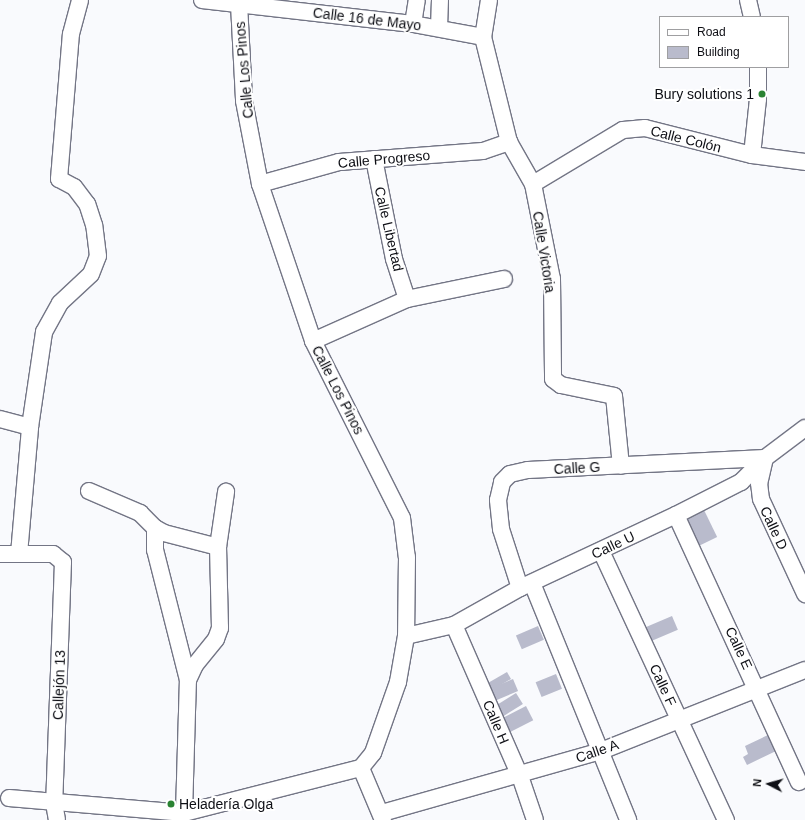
<!DOCTYPE html>
<meta charset="utf-8">
<style>
body{margin:0}
#map{position:relative;width:805px;height:820px;overflow:hidden;background:#f9fafd;font-family:Arial,sans-serif}
div>[style]{position:absolute}
[style*='--x']{left:calc(var(--x)*1px);top:calc(var(--y)*1px);width:calc(var(--w)*1px);rotate:calc(var(--a)*1deg)}
.building>*{inset:0;background:#b9bbcc;transform-origin:0 0}
.roads{filter:drop-shadow(1px 0 #737585) drop-shadow(-1px 0 #737585) drop-shadow(0 1px #737585) drop-shadow(0 -1px #737585)}
.minor>*{height:16px;margin:-8px;padding:0 8px;transform-origin:8px;border-radius:8px;background:#fff}
.dots>*{width:11px;height:11px;translate:-50% -50%;box-sizing:border-box;border:2px solid #fff;border-radius:50%}
span{translate:-50% -50%;white-space:nowrap;text-align:center;line-height:1.15;-webkit-text-stroke:4px #fff;paint-order:stroke}
.street-label{font-size:14px;color:#0e0f15}
.poi-label{font-size:14px;color:#0e0f15}
.right{translate:-100% -50%;text-align:right}
.left{translate:0 -50%;text-align:left}
.legend{position:absolute;left:659px;top:16px;width:130px;height:52px;box-sizing:border-box;background:#fff;border:1px solid #9f9fa1;margin:0;padding:5px 7px;list-style:none;font-size:12px;color:#0e0f15}
.legend li{display:flex;align-items:center;gap:8px;height:20px}
.legend b{width:20px;border:1px solid #9f9fa1}
.north{position:absolute;left:749px;top:764px;width:40px;height:40px;-webkit-text-stroke:3px #fff;paint-order:stroke;rotate:276deg;font-size:11px;font-weight:700;line-height:16px;text-align:center;color:#0e0f15}
.north::after{content:'';display:block;margin:auto;width:14px;height:18px;background:#0e0f15;clip-path:polygon(50% 0,100% 100%,50% 72%,0 100%)}
</style>
<div id="map">
<div class="building">
<i style="left:704px;top:510px;width:30px;height:20px;rotate:64deg"></i>
<i style="left:672px;top:616px;width:15px;height:30px;rotate:67deg"></i>
<i style="left:538px;top:626px;width:15px;height:24px;rotate:67deg"></i>
<i style="left:507px;top:672px;width:8px;height:26px;rotate:60deg"></i>
<i style="left:556px;top:674px;width:16px;height:22px;rotate:68deg"></i>
<i style="left:513px;top:679px;width:13px;height:27px;rotate:67deg"></i>
<i style="left:516px;top:693px;width:13px;height:24px;rotate:58deg"></i>
<i style="left:526px;top:706px;width:16px;height:27px;rotate:63deg"></i>
<i style="clip-path:polygon(768px 735px,776px 751px,747px 765px,743px 757px,748px 754px,745px 746px)"></i>
</div>
<div class="roads">
<div class="minor">
<i style="--x:202;--y:0;--w:212;--a:6.5"></i>
<i style="--x:413;--y:24;--w:71;--a:10.5"></i>
<i style="--x:489;--y:0;--w:37;--a:99"></i>
<i style="--x:483;--y:37;--w:108;--a:76.1"></i>
<i style="--x:509;--y:142;--w:48;--a:60.3"></i>
<i style="--x:533;--y:184;--w:97;--a:78.7"></i>
<i style="--x:552;--y:279;--w:100;--a:89.4"></i>
<i style="--x:553;--y:379;--w:10;--a:37"></i>
<i style="--x:561;--y:385;--w:54;--a:11.7"></i>
<i style="--x:614;--y:396;--w:70;--a:84.3"></i>
<i style="--x:748;--y:0;--w:17;--a:77"></i>
<i style="--x:239;--y:4;--w:97;--a:87"></i>
<i style="--x:244;--y:101;--w:85;--a:79.1"></i>
<i style="--x:260;--y:184;--w:166;--a:71.3"></i>
<i style="--x:313;--y:341;--w:198;--a:63.3"></i>
<i style="--x:402;--y:518;--w:39;--a:83"></i>
<i style="--x:407;--y:557;--w:79;--a:90.7"></i>
<i style="--x:406;--y:636;--w:47;--a:99.9"></i>
<i style="--x:398;--y:682;--w:75;--a:109.4"></i>
<i style="--x:373;--y:753;--w:19;--a:129"></i>
<i style="--x:413;--y:24;--w:24;--a:-81"></i>
<i style="--x:439;--y:28;--w:28;--a:-88"></i>
<i style="--x:752;--y:155;--w:56;--a:-83.9"></i>
<i style="--x:758;--y:99;--w:32;--a:-90"></i>
<i style="--x:374;--y:159;--w:102;--a:78.7"></i>
<i style="--x:394;--y:259;--w:42;--a:72"></i>
<i style="--x:260;--y:184;--w:82;--a:-15.6"></i>
<i style="--x:339;--y:162;--w:144;--a:-4.4"></i>
<i style="--x:483;--y:151;--w:28;--a:-19"></i>
<i style="--x:533;--y:184;--w:105;--a:-31"></i>
<i style="--x:623;--y:130;--w:22;--a:-5"></i>
<i style="--x:645;--y:128;--w:110;--a:14.2"></i>
<i style="--x:752;--y:155;--w:53;--a:7.5"></i>
<i style="--x:313;--y:341;--w:103;--a:-24.1"></i>
<i style="--x:407;--y:299;--w:99;--a:-11.7"></i>
<i style="--x:0;--y:419;--w:31;--a:15"></i>
<i style="--x:765;--y:458;--w:26;--a:103"></i>
<i style="--x:759;--y:483;--w:16;--a:83"></i>
<i style="--x:761;--y:499;--w:105;--a:65.1"></i>
<i style="--x:89;--y:491;--w:56;--a:23.3"></i>
<i style="--x:140;--y:513;--w:21;--a:45"></i>
<i style="--x:676;--y:515;--w:294;--a:65.3"></i>
<i style="--x:601;--y:551;--w:297;--a:65.1"></i>
<i style="--x:0;--y:554;--w:53;--a:0"></i>
<i style="--x:53;--y:554;--w:13;--a:39"></i>
<i style="--x:63;--y:562;--w:241;--a:92.1"></i>
<i style="--x:54;--y:803;--w:17;--a:80"></i>
<i style="--x:19;--y:554;--w:127;--a:-85"></i>
<i style="--x:30;--y:427;--w:96;--a:-81.6"></i>
<i style="--x:44;--y:332;--w:33;--a:-61"></i>
<i style="--x:60;--y:303;--w:42;--a:-43.1"></i>
<i style="--x:91;--y:274;--w:19;--a:-69"></i>
<i style="--x:98;--y:256;--w:31;--a:-97"></i>
<i style="--x:94;--y:225;--w:22;--a:-108"></i>
<i style="--x:87;--y:204;--w:21;--a:-127"></i>
<i style="--x:74;--y:187;--w:17;--a:-152"></i>
<i style="--x:59;--y:179;--w:145;--a:-85.3"></i>
<i style="--x:71;--y:34;--w:35;--a:-75"></i>
<i style="--x:532;--y:583;--w:256;--a:67.9"></i>
<i style="--x:520;--y:588;--w:62;--a:-107.9"></i>
<i style="--x:501;--y:529;--w:29;--a:-96"></i>
<i style="--x:498;--y:500;--w:18;--a:-77"></i>
<i style="--x:502;--y:482;--w:11;--a:-45"></i>
<i style="--x:510;--y:474;--w:18;--a:-13"></i>
<i style="--x:528;--y:470;--w:237;--a:-2.9"></i>
<i style="--x:454;--y:625;--w:165;--a:66.4"></i>
<i style="--x:520;--y:776;--w:46;--a:71.2"></i>
<i style="--x:406;--y:636;--w:49;--a:-12.9"></i>
<i style="--x:454;--y:625;--w:76;--a:-29.3"></i>
<i style="--x:520;--y:588;--w:172;--a:-25.1"></i>
<i style="--x:676;--y:515;--w:73;--a:-26.9"></i>
<i style="--x:741;--y:482;--w:34;--a:-45"></i>
<i style="--x:765;--y:458;--w:50;--a:-36.9"></i>
<i style="--x:188;--y:680;--w:17;--a:-65"></i>
<i style="--x:195;--y:665;--w:33;--a:-51"></i>
<i style="--x:216;--y:639;--w:12;--a:-70"></i>
<i style="--x:220;--y:628;--w:81;--a:-91.4"></i>
<i style="--x:218;--y:547;--w:56;--a:-81.7"></i>
<i style="--x:361;--y:768;--w:56;--a:67.1"></i>
<i style="--x:9;--y:798;--w:176;--a:4.9"></i>
<i style="--x:184;--y:813;--w:183;--a:-14.3"></i>
<i style="--x:184;--y:813;--w:133;--a:-88.3"></i>
<i style="--x:188;--y:680;--w:134;--a:-104.2"></i>
<i style="--x:155;--y:550;--w:22;--a:-90"></i>
<i style="--x:155;--y:528;--w:10;--a:29"></i>
<i style="--x:164;--y:533;--w:56;--a:14.5"></i>
<i style="--x:382;--y:813;--w:228;--a:-15.8"></i>
<i style="--x:601;--y:751;--w:219;--a:-21.7"></i>
</div>
</div>
<div class="dots">
<i style="left:762px;top:94px;background:#2a8333"></i>
<i style="left:171px;top:804px;background:#2a8333"></i>
</div>
<div class="street-label">
<span style="left:367px;top:19px;rotate:7deg">Calle 16 de Mayo</span>
<span style="left:244px;top:70px;rotate:-95deg">Calle Los Pinos</span>
<span style="left:686px;top:139px;rotate:14deg">Calle Colón</span>
<span style="left:384px;top:159px;rotate:-5deg">Calle Progreso</span>
<span style="left:389px;top:229px;rotate:77deg">Calle Libertad</span>
<span style="left:544px;top:252px;rotate:81deg">Calle Victoria</span>
<span style="left:338px;top:390px;rotate:63deg">Calle Los Pinos</span>
<span style="left:577px;top:468px;rotate:-3deg">Calle G</span>
<span style="left:774px;top:528px;rotate:65deg">Calle D</span>
<span style="left:613px;top:545px;rotate:-25deg">Calle U</span>
<span style="left:739px;top:648px;rotate:65deg">Calle E</span>
<span style="left:59px;top:685px;rotate:-88deg">Callejón 13</span>
<span style="left:663px;top:685px;rotate:65deg">Calle F</span>
<span style="left:496px;top:722px;rotate:67deg">Calle H</span>
<span style="left:597px;top:751px;rotate:-19deg">Calle A</span>
</div>
<div class="poi-label">
<span class="right" style="left:754px;top:94px">Bury solutions 1</span>
<span class="left" style="left:179px;top:804px">Heladería Olga</span>
</div>
<ul class="legend">
<li><b style="height:5px;background:#fff"></b>Road</li>
<li><b style="height:11px;background:#b9bbcc"></b>Building</li>
</ul>
<div class="north">N</div>
</div>
